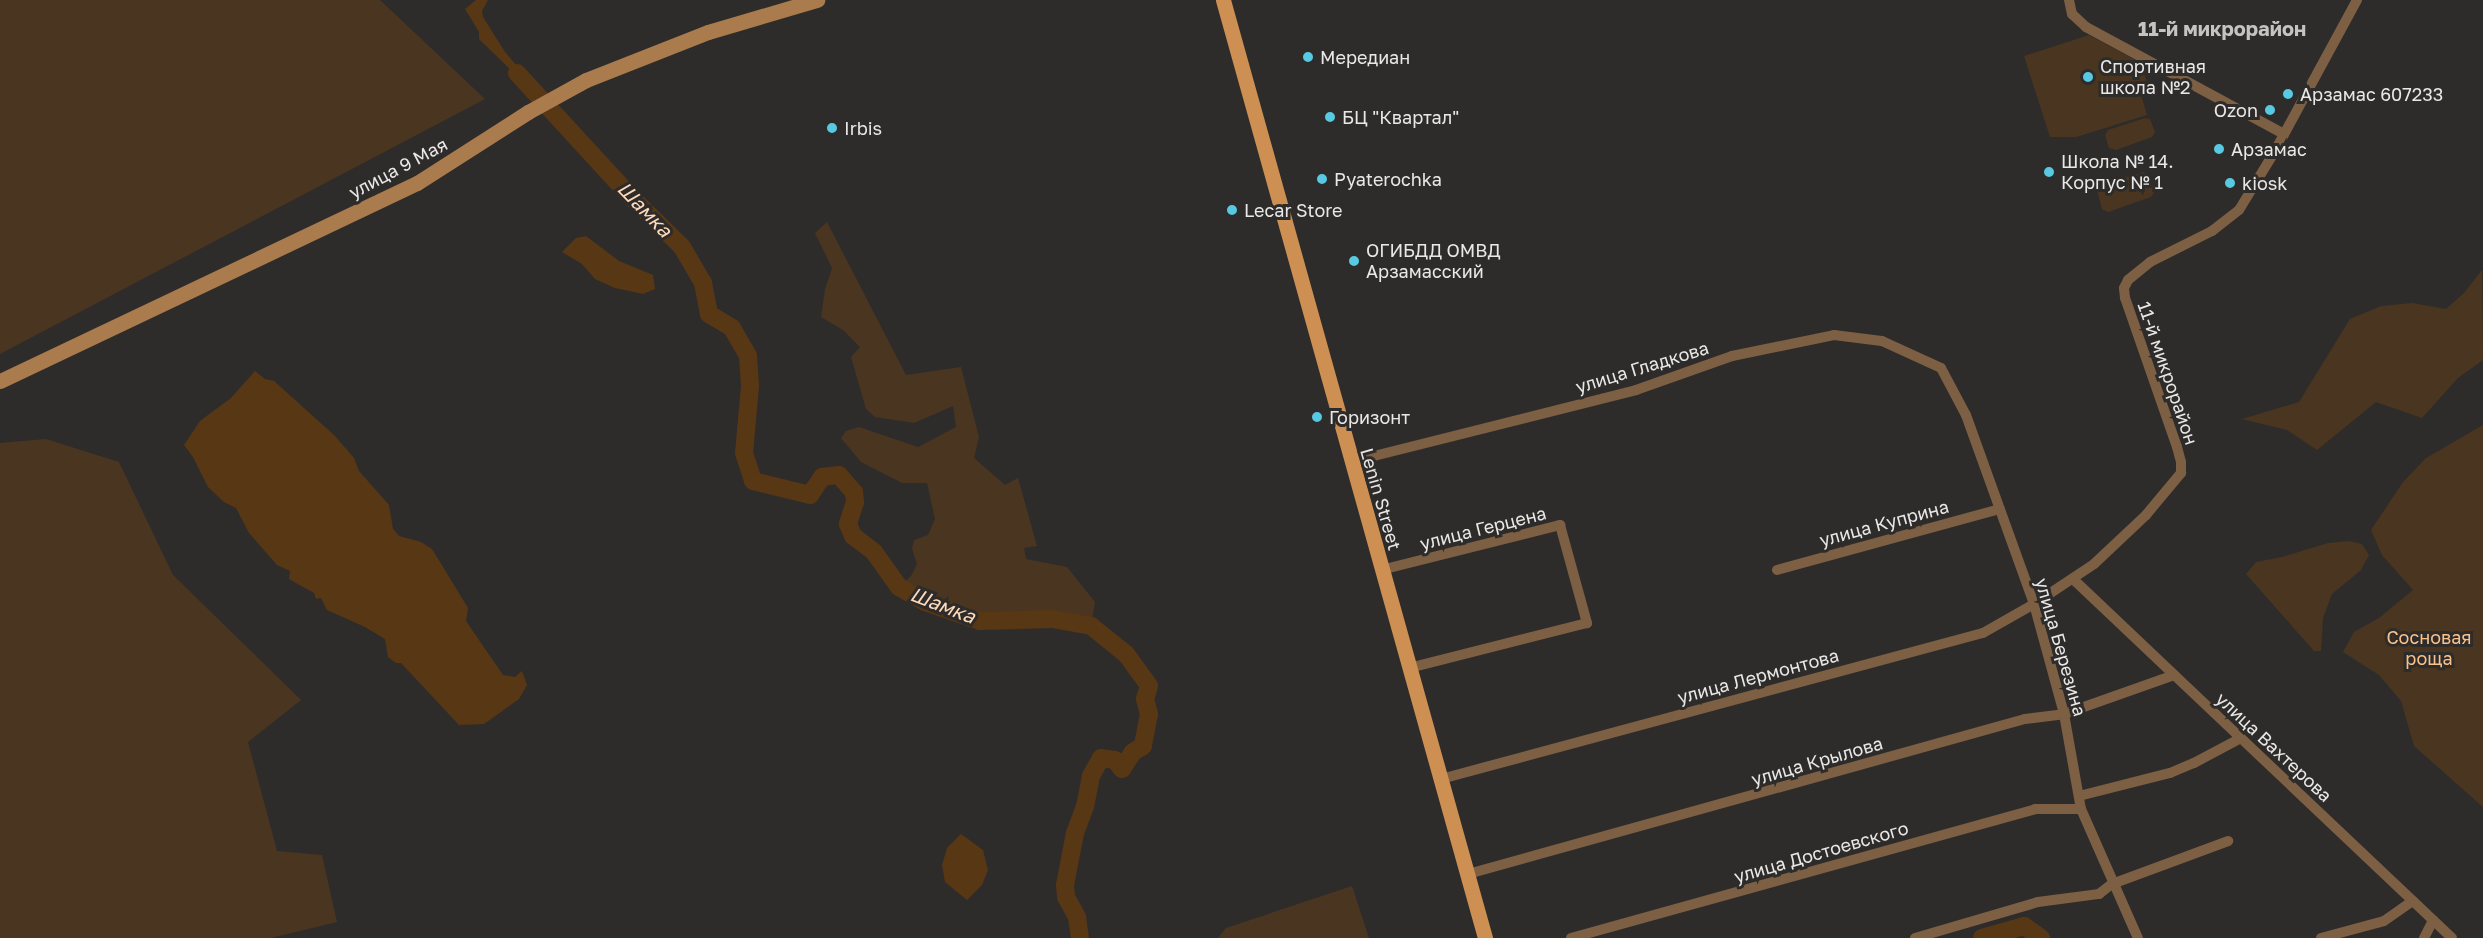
<!DOCTYPE html>
<meta charset="utf-8">
<style>
body{margin:0}
#map{position:relative;width:2483px;height:938px;overflow:hidden;background:#2e2c2a;font-family:"Golos Text",sans-serif}
div>[style]{position:absolute}
[style*='--x']{left:calc(var(--x)*1px);top:calc(var(--y)*1px);width:calc(var(--w)*1px);rotate:calc(var(--a)*1deg)}
.green>*{inset:0;background:#4a3520}
.water>*{inset:0;background:#583715}
.river>*{height:18px;margin:-9px;padding:0 9px;transform-origin:9px;border-radius:9px;background:#583715}
.minor>*{height:10px;margin:-5px;padding:0 5px;transform-origin:5px;border-radius:5px;background:#7d5f43}
.secondary>*{height:15px;margin:-7.5px;padding:0 7.5px;transform-origin:7.5px;border-radius:7.5px;background:#aa7b4c}
.primary>*{height:15px;margin:-7.5px;padding:0 7.5px;transform-origin:7.5px;border-radius:7.5px;background:#cd8f52}
.dots>*{width:16px;height:16px;translate:-50% -50%;box-sizing:border-box;border:3px solid #2e2c2a;border-radius:50%}
span{translate:-50% -50%;white-space:nowrap;text-align:center;line-height:1.15;-webkit-text-stroke:6px #2e2c2a;paint-order:stroke}
.poi-label{font-size:18px;color:#e9e8e7}
.left{translate:0 -50%;text-align:left}
.right{translate:-100% -50%;text-align:right}
.street-label{font-size:18px;color:#e9e8e7}
.park-label{font-size:18px;color:#fbc18a}
.neighbourhood-label{font-size:20px;color:#c6c4c1;font-weight:700}
.water-label{font-size:20px;color:#fedaba;font-style:italic}
</style>
<div id="map">
<div class="green">
<i style="clip-path:polygon(0 0,380px 0,485px 99px,0 354px)"></i>
<i style="clip-path:polygon(2089px 35px,2141px 63px,2150px 92px,2141px 95px,2147px 115px,2076px 137px,2050px 137px,2024px 56px)"></i>
<i style="clip-path:polygon(2145px 118px,2150px 119px,2155px 132px,2152px 137px,2116px 150px,2109px 148px,2105px 135px,2108px 130px)"></i>
<i style="clip-path:polygon(2143px 172px,2150px 175px,2155px 191px,2151px 197px,2108px 212px,2102px 209px,2097px 190px,2102px 185px)"></i>
<i style="clip-path:polygon(827px 222px,906px 375px,961px 367px,979px 437px,974px 458px,1005px 485px,1018px 478px,1037px 546px,1024px 548px,1026px 559px,1067px 567px,1095px 602px,1091px 626px,1052px 619px,980px 621px,925px 602px,899px 587px,911px 576px,917px 564px,912px 549px,914px 540px,928px 535px,935px 519px,927px 483px,902px 483px,861px 462px,841px 438px,846px 431px,859px 427px,918px 447px,956px 427px,953px 406px,914px 423px,875px 417px,866px 409px,851px 357px,860px 347px,843px 330px,821px 317px,825px 289px,832px 268px,815px 233px)"></i>
<i style="clip-path:polygon(2482px 270px,2483px 360px,2458px 378px,2422px 418px,2376px 402px,2317px 450px,2287px 430px,2242px 419px,2299px 402px,2350px 319px,2381px 306px,2412px 303px,2446px 309px,2464px 293px)"></i>
<i style="clip-path:polygon(2483px 425px,2483px 807px,2414px 746px,2401px 701px,2379px 675px,2343px 652px,2354px 632px,2379px 618px,2413px 590px,2382px 555px,2371px 530px,2403px 482px,2426px 458px)"></i>
<i style="clip-path:polygon(46px 439px,119px 462px,173px 575px,301px 700px,248px 742px,277px 851px,322px 855px,337px 922px,271px 938px,0 938px,0 443px)"></i>
<i style="clip-path:polygon(2349px 541px,2362px 544px,2369px 555px,2361px 570px,2332px 594px,2323px 618px,2321px 651px,2314px 651px,2246px 574px,2256px 562px,2282px 557px,2328px 543px)"></i>
<i style="clip-path:polygon(1352px 886px,1369px 938px,1218px 938px,1226px 928px)"></i>
</div>
<div class="water">
<i style="clip-path:polygon(476px 0,488px 0,482px 11px,483px 17px,505px 52px,537px 89px,530px 93px,524px 83px,479px 39px,479px 32px,465px 9px)"></i>
<i style="clip-path:polygon(586px 236px,619px 261px,653px 275px,655px 289px,643px 294px,615px 288px,595px 279px,582px 264px,562px 252px,576px 238px)"></i>
<i style="clip-path:polygon(255px 371px,265px 379px,274px 381px,334px 435px,354px 458px,359px 471px,389px 505px,393px 529px,399px 536px,421px 542px,432px 549px,468px 608px,466px 621px,503px 675px,515px 677px,522px 671px,527px 685px,519px 699px,484px 724px,459px 725px,401px 663px,396px 663px,388px 657px,385px 639px,365px 627px,327px 610px,321px 598px,316px 599px,314px 593px,289px 579px,290px 571px,277px 565px,249px 533px,236px 508px,224px 502px,208px 487px,193px 457px,184px 445px,200px 421px,231px 398px)"></i>
<i style="clip-path:polygon(961px 834px,983px 850px,988px 870px,982px 885px,967px 900px,945px 882px,942px 865px,947px 848px)"></i>
</div>
<div class="river">
<i style="--x:517;--y:73;--w:168;--a:47.4"></i>
<i style="--x:631;--y:197;--w:71;--a:44.4"></i>
<i style="--x:682;--y:247;--w:42;--a:59.7"></i>
<i style="--x:703;--y:283;--w:32;--a:79"></i>
<i style="--x:709;--y:314;--w:27;--a:31"></i>
<i style="--x:732;--y:328;--w:32;--a:60"></i>
<i style="--x:748;--y:356;--w:30;--a:86"></i>
<i style="--x:750;--y:386;--w:67;--a:95.1"></i>
<i style="--x:744;--y:453;--w:29;--a:72"></i>
<i style="--x:753;--y:481;--w:59;--a:13.8"></i>
<i style="--x:810;--y:495;--w:22;--a:-56"></i>
<i style="--x:822;--y:477;--w:17;--a:-7"></i>
<i style="--x:839;--y:475;--w:23;--a:49"></i>
<i style="--x:854;--y:492;--w:10;--a:84"></i>
<i style="--x:855;--y:502;--w:23;--a:108"></i>
<i style="--x:848;--y:524;--w:13;--a:67"></i>
<i style="--x:853;--y:536;--w:26;--a:37"></i>
<i style="--x:874;--y:552;--w:43;--a:54.5"></i>
<i style="--x:899;--y:587;--w:30;--a:30"></i>
<i style="--x:925;--y:602;--w:58;--a:19.1"></i>
<i style="--x:980;--y:621;--w:72;--a:-1.6"></i>
<i style="--x:1052;--y:619;--w:40;--a:10"></i>
<i style="--x:1091;--y:626;--w:45;--a:38.7"></i>
<i style="--x:1126;--y:654;--w:39;--a:54"></i>
<i style="--x:1149;--y:686;--w:14;--a:107"></i>
<i style="--x:1145;--y:699;--w:16;--a:75"></i>
<i style="--x:1149;--y:714;--w:33;--a:101"></i>
<i style="--x:1143;--y:746;--w:12;--a:149"></i>
<i style="--x:1133;--y:752;--w:20;--a:123"></i>
<i style="--x:1122;--y:769;--w:11;--a:-128"></i>
<i style="--x:1115;--y:760;--w:14;--a:-172"></i>
<i style="--x:1101;--y:758;--w:21;--a:119"></i>
<i style="--x:1091;--y:776;--w:31;--a:101"></i>
<i style="--x:1085;--y:806;--w:29;--a:110"></i>
<i style="--x:1075;--y:833;--w:53;--a:100.9"></i>
<i style="--x:1065;--y:885;--w:12;--a:85"></i>
<i style="--x:1066;--y:897;--w:23;--a:61"></i>
<i style="--x:1077;--y:917;--w:21;--a:82"></i>
<i style="--x:1982;--y:938;--w:44;--a:-15.9"></i>
<i style="--x:2024;--y:926;--w:21;--a:35"></i>
</div>
<div class="minor">
<i style="--x:2069;--y:0;--w:14;--a:78"></i>
<i style="--x:2072;--y:14;--w:19;--a:43"></i>
<i style="--x:2086;--y:27;--w:225;--a:28.4"></i>
<i style="--x:1350;--y:462;--w:295;--a:-14.1"></i>
<i style="--x:1636;--y:390;--w:102;--a:-19.5"></i>
<i style="--x:1732;--y:356;--w:104;--a:-11.6"></i>
<i style="--x:1834;--y:335;--w:48;--a:7.1"></i>
<i style="--x:1882;--y:341;--w:65;--a:24.6"></i>
<i style="--x:1941;--y:368;--w:53;--a:62"></i>
<i style="--x:1966;--y:415;--w:201;--a:70.2"></i>
<i style="--x:2034;--y:604;--w:114;--a:74.7"></i>
<i style="--x:2064;--y:714;--w:97;--a:79.9"></i>
<i style="--x:2081;--y:809;--w:141;--a:66.2"></i>
<i style="--x:1381;--y:570;--w:185;--a:-14.1"></i>
<i style="--x:1560;--y:525;--w:102;--a:74.6"></i>
<i style="--x:1587;--y:623;--w:184;--a:165.8"></i>
<i style="--x:1777;--y:570;--w:231;--a:-15.3"></i>
<i style="--x:2073;--y:579;--w:522;--a:43.45"></i>
<i style="--x:1441;--y:779;--w:561;--a:-15.08"></i>
<i style="--x:1983;--y:633;--w:59;--a:-29.6"></i>
<i style="--x:2034;--y:604;--w:72;--a:-33.7"></i>
<i style="--x:2094;--y:564;--w:71;--a:-43.3"></i>
<i style="--x:2146;--y:515;--w:55;--a:-50.2"></i>
<i style="--x:2181;--y:473;--w:11;--a:-90"></i>
<i style="--x:2181;--y:462;--w:16;--a:-105"></i>
<i style="--x:2177;--y:447;--w:158;--a:-109.2"></i>
<i style="--x:2125;--y:298;--w:10;--a:-96"></i>
<i style="--x:2124;--y:288;--w:9;--a:-63"></i>
<i style="--x:2128;--y:280;--w:28;--a:-39"></i>
<i style="--x:2150;--y:262;--w:69;--a:-26.6"></i>
<i style="--x:2212;--y:231;--w:34;--a:-38"></i>
<i style="--x:2239;--y:210;--w:69;--a:-58.6"></i>
<i style="--x:2275;--y:151;--w:172;--a:-61.5"></i>
<i style="--x:2079;--y:796;--w:94;--a:-14.2"></i>
<i style="--x:2170;--y:773;--w:26;--a:-23"></i>
<i style="--x:2194;--y:763;--w:53;--a:-28"></i>
<i style="--x:1468;--y:874;--w:578;--a:-15.55"></i>
<i style="--x:2025;--y:719;--w:39;--a:-7"></i>
<i style="--x:2064;--y:714;--w:117;--a:-19.5"></i>
<i style="--x:1571;--y:938;--w:482;--a:-15.5"></i>
<i style="--x:2035;--y:809;--w:46;--a:0"></i>
<i style="--x:1915;--y:938;--w:128;--a:-16.3"></i>
<i style="--x:2038;--y:902;--w:62;--a:-7.5"></i>
<i style="--x:2099;--y:894;--w:16;--a:-38"></i>
<i style="--x:2112;--y:884;--w:124;--a:-20.3"></i>
<i style="--x:2321;--y:938;--w:65;--a:-15.1"></i>
<i style="--x:2384;--y:921;--w:35;--a:-35"></i>
<i style="--x:2424;--y:938;--w:20;--a:-63"></i>
</div>
<div class="secondary">
<i style="--x:0;--y:381;--w:462;--a:-25.4"></i>
<i style="--x:417;--y:183;--w:132;--a:-32.6"></i>
<i style="--x:528;--y:112;--w:66;--a:-28.9"></i>
<i style="--x:586;--y:80;--w:131;--a:-21.5"></i>
<i style="--x:708;--y:32;--w:114;--a:-16.4"></i>
</div>
<div class="primary">
<i style="--x:1223;--y:0;--w:974;--a:74.39"></i>
</div>
<div class="dots">
<i style="left:1308px;top:57px;background:#57c9e2"></i>
<i style="left:2088px;top:77px;background:#57c9e2"></i>
<i style="left:2288px;top:94px;background:#57c9e2"></i>
<i style="left:2270px;top:110px;background:#57c9e2"></i>
<i style="left:1330px;top:117px;background:#57c9e2"></i>
<i style="left:832px;top:128px;background:#57c9e2"></i>
<i style="left:2219px;top:149px;background:#57c9e2"></i>
<i style="left:2049px;top:172px;background:#57c9e2"></i>
<i style="left:1322px;top:179px;background:#57c9e2"></i>
<i style="left:2230px;top:183px;background:#57c9e2"></i>
<i style="left:1232px;top:210px;background:#57c9e2"></i>
<i style="left:1354px;top:261px;background:#57c9e2"></i>
<i style="left:1317px;top:417px;background:#57c9e2"></i>
</div>
<div class="poi-label">
<span class="left" style="left:1320px;top:57px">Мередиан</span>
<span class="left" style="left:2100px;top:77px">Спортивная<br>школа №2</span>
<span class="left" style="left:2300px;top:94px">Арзамас 607233</span>
<span class="right" style="left:2258px;top:110px">Ozon</span>
<span class="left" style="left:1342px;top:117px">БЦ "Квартал"</span>
<span class="left" style="left:844px;top:128px">Irbis</span>
<span class="left" style="left:2231px;top:149px">Арзамас</span>
<span class="left" style="left:2061px;top:172px">Школа № 14.<br>Корпус № 1</span>
<span class="left" style="left:1334px;top:179px">Pyaterochka</span>
<span class="left" style="left:2242px;top:183px">kiosk</span>
<span class="left" style="left:1244px;top:210px">Lecar Store</span>
<span class="left" style="left:1366px;top:261px">ОГИБДД ОМВД<br>Арзамасский</span>
<span class="left" style="left:1329px;top:417px">Горизонт</span>
</div>
<div class="street-label">
<span style="left:398px;top:168px;rotate:-28deg">улица 9 Мая</span>
<span style="left:1642px;top:367px;rotate:-17deg">улица Гладкова</span>
<span style="left:2168px;top:373px;rotate:71deg">11-й микрорайон</span>
<span style="left:1381px;top:499px;rotate:74deg">Lenin Street</span>
<span style="left:1884px;top:523px;rotate:-15deg">улица Куприна</span>
<span style="left:1483px;top:528px;rotate:-14deg">улица Герцена</span>
<span style="left:2061px;top:647px;rotate:74deg">улица Березина</span>
<span style="left:1758px;top:676px;rotate:-15deg">улица Лермонтова</span>
<span style="left:2274px;top:747px;rotate:43deg">улица Вахтерова</span>
<span style="left:1817px;top:761px;rotate:-16deg">улица Крылова</span>
<span style="left:1821px;top:852px;rotate:-16deg">улица Достоевского</span>
</div>
<div class="park-label">
<span style="left:2429px;top:648px">Сосновая<br>роща</span>
</div>
<div class="neighbourhood-label">
<span style="left:2222px;top:28px">11-й микрорайон</span>
</div>
<div class="water-label">
<span style="left:645px;top:209px;rotate:46deg">Шамка</span>
<span style="left:943px;top:605px;rotate:21deg">Шамка</span>
</div>
</div>
